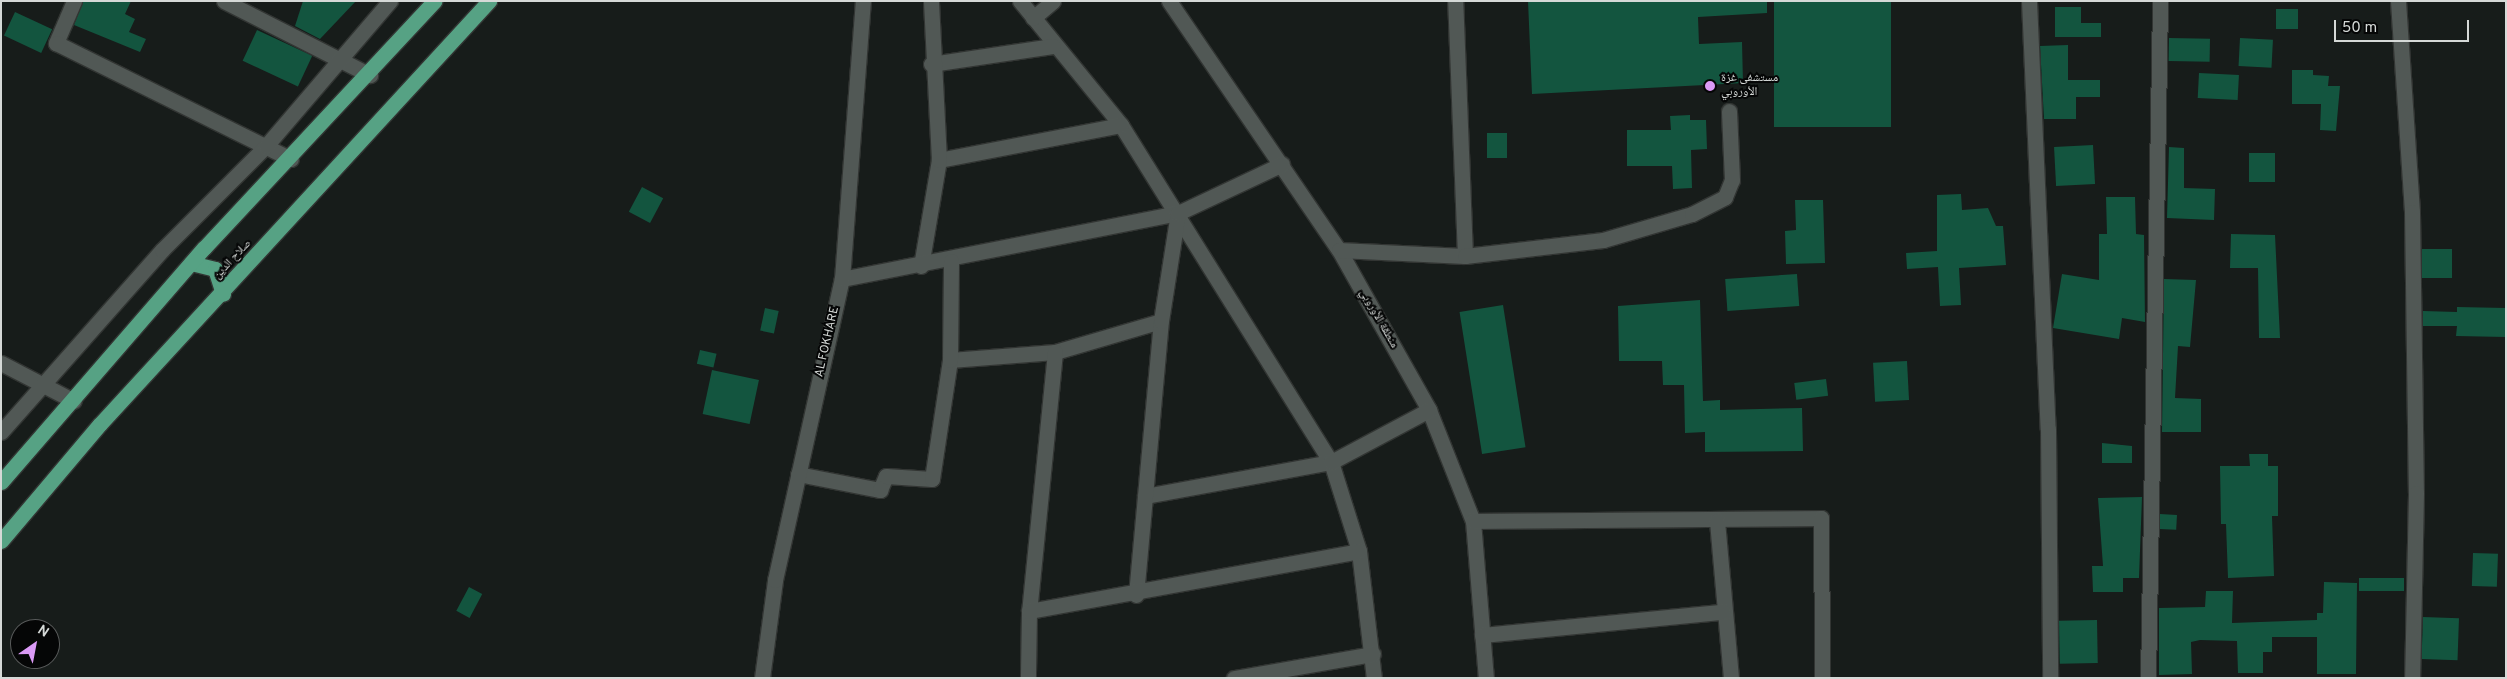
<!DOCTYPE html>
<meta charset="utf-8">
<style>
body{margin:0}
#map{position:relative;width:2507px;height:679px;overflow:hidden;background:#171c1a;font-family:Overpass,"Noto Naskh Arabic",sans-serif}
div>[style]{position:absolute}
[style*='--x']{left:calc(var(--x)*1px);top:calc(var(--y)*1px);width:calc(var(--w)*1px);rotate:calc(var(--a)*1deg)}
.building>*{inset:0;background:#13553f;transform-origin:0 0}
.roads{filter:drop-shadow(1px 0 #323533) drop-shadow(-1px 0 #323533) drop-shadow(0 1px #323533) drop-shadow(0 -1px #323533)}
.minor>*{height:15px;margin:-7.5px;padding:0 7.5px;transform-origin:7.5px;border-radius:7.5px;background:#515855}
.highway>*{height:15px;margin:-7.5px;padding:0 7.5px;transform-origin:7.5px;border-radius:7.5px;background:#56a284}
.dots>*{width:14px;height:14px;translate:-50% -50%;box-sizing:border-box;border:2px solid #050606;border-radius:50%}
span{translate:-50% -50%;white-space:nowrap;text-align:center;line-height:1.15;-webkit-text-stroke:4px #050606;paint-order:stroke}
.poi-label{font-size:12px;color:#d5d9d7}
.left{translate:0 -50%;text-align:left}
.street-label{font-size:12px;color:#d5d9d7}
.frame{position:absolute;inset:0;border:2px solid #d5d9d7;pointer-events:none}
.north{position:absolute;left:10px;top:619px;width:50px;height:50px;box-sizing:border-box;background:#050606;border:1px solid #585a5a;border-radius:50%;rotate:33deg;font-size:14px;font-weight:700;line-height:20px;text-align:center;color:#d5d9d7}
.north::after{content:'';display:block;margin:auto;width:18px;height:22px;background:#db9af6;clip-path:polygon(50% 0,100% 100%,50% 72%,0 100%)}
.scale{position:absolute;left:2334px;top:20px;width:135px;height:22px;box-sizing:border-box;border:2px solid #d5d9d7;border-top:0;padding-left:6px;font-size:15px;line-height:18px;white-space:nowrap;color:#d5d9d7;-webkit-text-stroke:4px #050606;paint-order:stroke}
</style>
<div id="map">
<div class="building">
<i style="clip-path:polygon(83px 1px,131px 1px,125px 14px,135px 19px,129px 32px,146px 39px,140px 52px,74px 25px)"></i>
<i style="clip-path:polygon(303px 1px,356px 1px,320px 39px,295px 26px)"></i>
<i style="clip-path:polygon(1528px 1px,1767px 1px,1767px 13px,1698px 17px,1699px 44px,1742px 42px,1743px 83px,1532px 94px)"></i>
<i style="left:1774px;top:1px;width:117px;height:126px"></i>
<i style="clip-path:polygon(2055px 7px,2081px 7px,2081px 23px,2101px 23px,2101px 37px,2055px 37px)"></i>
<i style="left:2276px;top:9px;width:22px;height:20px"></i>
<i style="left:15px;top:12px;width:41px;height:26px;rotate:25deg"></i>
<i style="left:257px;top:30px;width:61px;height:34px;rotate:25deg"></i>
<i style="left:2169px;top:38px;width:41px;height:23px;rotate:1deg"></i>
<i style="left:2240px;top:38px;width:33px;height:28px;rotate:3deg"></i>
<i style="clip-path:polygon(2068px 45px,2068px 80px,2100px 80px,2100px 97px,2076px 97px,2076px 119px,2044px 119px,2040px 46px)"></i>
<i style="clip-path:polygon(2292px 70px,2313px 70px,2313px 75px,2329px 76px,2328px 86px,2340px 86px,2336px 131px,2320px 130px,2321px 104px,2292px 104px)"></i>
<i style="left:2199px;top:73px;width:40px;height:25px;rotate:3deg"></i>
<i style="clip-path:polygon(1690px 115px,1690px 120px,1706px 120px,1707px 149px,1691px 150px,1692px 188px,1673px 189px,1672px 166px,1627px 166px,1627px 130px,1671px 130px,1670px 116px)"></i>
<i style="left:1487px;top:133px;width:20px;height:25px"></i>
<i style="left:2093px;top:145px;width:39px;height:39px;rotate:87deg"></i>
<i style="clip-path:polygon(2169px 147px,2184px 148px,2184px 188px,2215px 189px,2214px 220px,2167px 218px)"></i>
<i style="left:2249px;top:153px;width:26px;height:29px"></i>
<i style="left:642px;top:187px;width:24px;height:28px;rotate:28deg"></i>
<i style="clip-path:polygon(1961px 194px,1962px 210px,1988px 208px,1996px 226px,2003px 226px,2006px 265px,1959px 268px,1961px 305px,1940px 306px,1938px 267px,1907px 269px,1906px 253px,1937px 251px,1937px 195px)"></i>
<i style="clip-path:polygon(2106px 197px,2135px 197px,2136px 234px,2144px 235px,2145px 322px,2122px 318px,2119px 339px,2053px 328px,2062px 274px,2099px 280px,2099px 234px,2107px 234px)"></i>
<i style="clip-path:polygon(1795px 200px,1823px 200px,1825px 263px,1786px 264px,1785px 231px,1796px 230px)"></i>
<i style="clip-path:polygon(2231px 234px,2275px 235px,2280px 338px,2259px 338px,2258px 268px,2230px 268px)"></i>
<i style="left:2422px;top:249px;width:30px;height:29px"></i>
<i style="left:1797px;top:274px;width:32px;height:72px;rotate:86deg"></i>
<i style="clip-path:polygon(2164px 279px,2196px 280px,2190px 347px,2178px 346px,2175px 398px,2201px 399px,2201px 432px,2162px 432px)"></i>
<i style="clip-path:polygon(1700px 300px,1703px 401px,1720px 400px,1720px 410px,1802px 408px,1803px 451px,1705px 452px,1705px 432px,1685px 433px,1684px 385px,1663px 385px,1662px 361px,1619px 361px,1618px 306px)"></i>
<i style="left:1503px;top:305px;width:144px;height:44px;rotate:81deg"></i>
<i style="clip-path:polygon(2457px 307px,2506px 308px,2506px 337px,2456px 336px,2457px 326px,2423px 326px,2423px 311px,2457px 312px)"></i>
<i style="left:765px;top:308px;width:14px;height:23px;rotate:12deg"></i>
<i style="left:700px;top:350px;width:17px;height:14px;rotate:13deg"></i>
<i style="left:1907px;top:361px;width:39px;height:34px;rotate:87deg"></i>
<i style="left:712px;top:370px;width:48px;height:45px;rotate:12deg"></i>
<i style="left:1826px;top:379px;width:17px;height:32px;rotate:83deg"></i>
<i style="clip-path:polygon(2102px 443px,2132px 446px,2132px 463px,2102px 463px)"></i>
<i style="clip-path:polygon(2249px 454px,2268px 454px,2268px 466px,2278px 466px,2278px 516px,2272px 516px,2274px 576px,2228px 578px,2226px 524px,2221px 524px,2220px 466px,2250px 466px)"></i>
<i style="clip-path:polygon(2142px 497px,2139px 578px,2123px 578px,2123px 592px,2093px 592px,2092px 566px,2103px 566px,2098px 498px)"></i>
<i style="left:2160px;top:514px;width:17px;height:15px;rotate:3deg"></i>
<i style="left:2473px;top:553px;width:25px;height:33px;rotate:2deg"></i>
<i style="left:2359px;top:578px;width:45px;height:13px"></i>
<i style="clip-path:polygon(2324px 582px,2357px 583px,2356px 674px,2317px 674px,2317px 637px,2272px 637px,2272px 652px,2263px 652px,2263px 673px,2238px 673px,2237px 641px,2200px 640px,2191px 642px,2192px 674px,2159px 675px,2159px 608px,2205px 607px,2206px 591px,2233px 591px,2232px 623px,2317px 620px,2317px 613px,2323px 613px)"></i>
<i style="left:469px;top:587px;width:15px;height:27px;rotate:28deg"></i>
<i style="left:2423px;top:617px;width:36px;height:42px;rotate:2deg"></i>
<i style="left:2097px;top:620px;width:43px;height:38px;rotate:89deg"></i>
</div>
<div class="roads">
<div class="minor">
<i style="--x:74;--y:1;--w:46;--a:113.2"></i>
<i style="--x:56;--y:43;--w:262;--a:26.3"></i>
<i style="--x:224;--y:1;--w:164;--a:26.9"></i>
<i style="--x:1020;--y:1;--w:160;--a:50.8"></i>
<i style="--x:1121;--y:125;--w:397;--a:58.1"></i>
<i style="--x:1331;--y:462;--w:93;--a:72.5"></i>
<i style="--x:1359;--y:551;--w:128;--a:83.3"></i>
<i style="--x:1169;--y:1;--w:301;--a:55.7"></i>
<i style="--x:1339;--y:250;--w:184;--a:60.6"></i>
<i style="--x:1429;--y:410;--w:119;--a:68.4"></i>
<i style="--x:1473;--y:521;--w:158;--a:85.3"></i>
<i style="--x:2029;--y:1;--w:428;--a:87.5"></i>
<i style="--x:2048;--y:429;--w:249;--a:89.5"></i>
<i style="--x:2398;--y:1;--w:211;--a:86.2"></i>
<i style="--x:2412;--y:212;--w:281;--a:89.2"></i>
<i style="--x:2416;--y:493;--w:185;--a:91.2"></i>
<i style="--x:1033;--y:18;--w:26;--a:-40"></i>
<i style="--x:931;--y:64;--w:123;--a:-8.4"></i>
<i style="--x:939;--y:160;--w:185;--a:-10.9"></i>
<i style="--x:1339;--y:250;--w:126;--a:2.7"></i>
<i style="--x:1465;--y:256;--w:255;--a:-92.2"></i>
<i style="--x:1465;--y:256;--w:139;--a:-6.6"></i>
<i style="--x:1603;--y:240;--w:93;--a:-16.3"></i>
<i style="--x:1692;--y:214;--w:37;--a:-27"></i>
<i style="--x:1725;--y:197;--w:18;--a:-68"></i>
<i style="--x:1732;--y:180;--w:69;--a:-92.5"></i>
<i style="--x:921;--y:266;--w:108;--a:-80.4"></i>
<i style="--x:939;--y:160;--w:159;--a:-92.9"></i>
<i style="--x:842;--y:279;--w:342;--a:-11.1"></i>
<i style="--x:1055;--y:352;--w:110;--a:-16.3"></i>
<i style="--x:950;--y:360;--w:105;--a:-4.4"></i>
<i style="--x:1055;--y:352;--w:260;--a:95.7"></i>
<i style="--x:1029;--y:611;--w:67;--a:90.9"></i>
<i style="--x:1;--y:363;--w:82;--a:27.5"></i>
<i style="--x:1;--y:432;--w:243;--a:-48.5"></i>
<i style="--x:162;--y:250;--w:147;--a:-45"></i>
<i style="--x:266;--y:146;--w:191;--a:-49.5"></i>
<i style="--x:798;--y:474;--w:84;--a:11"></i>
<i style="--x:880;--y:490;--w:15;--a:-67"></i>
<i style="--x:886;--y:476;--w:46;--a:3.7"></i>
<i style="--x:932;--y:479;--w:120;--a:-81.4"></i>
<i style="--x:950;--y:360;--w:99;--a:-89.4"></i>
<i style="--x:1145;--y:496;--w:189;--a:-10.4"></i>
<i style="--x:1331;--y:462;--w:111;--a:-28"></i>
<i style="--x:1473;--y:521;--w:348;--a:-0.5"></i>
<i style="--x:1821;--y:518;--w:160;--a:89.6"></i>
<i style="--x:1717;--y:521;--w:158;--a:84.9"></i>
<i style="--x:1136;--y:595;--w:275;--a:-84.8"></i>
<i style="--x:1161;--y:321;--w:109;--a:-81.1"></i>
<i style="--x:1178;--y:213;--w:115;--a:-25.2"></i>
<i style="--x:1029;--y:611;--w:335;--a:-10.3"></i>
<i style="--x:1482;--y:635;--w:242;--a:-5.5"></i>
<i style="--x:762;--y:678;--w:99;--a:-82.4"></i>
<i style="--x:775;--y:580;--w:308;--a:-77.5"></i>
<i style="--x:842;--y:279;--w:279;--a:-85.7"></i>
<i style="--x:1234;--y:678;--w:141;--a:-9.8"></i>
<i style="--x:2148;--y:678;--w:677;--a:-88.98"></i>
</div>
<div class="highway">
<i style="--x:191;--y:263;--w:25;--a:14"></i>
<i style="--x:215;--y:269;--w:26;--a:72"></i>
<i style="--x:1;--y:482;--w:310;--a:-49.1"></i>
<i style="--x:204;--y:248;--w:338;--a:-47"></i>
<i style="--x:1;--y:541;--w:153;--a:-49.8"></i>
<i style="--x:100;--y:424;--w:575;--a:-47.4"></i>
</div>
</div>
<div class="dots">
<i style="left:1710px;top:86px;background:#db9af6"></i>
</div>
<div class="poi-label">
<span class="left" style="left:1721px;top:86px">مستشفى غزة<br>الأوروبي</span>
</div>
<div class="street-label">
<span style="left:233px;top:260px;rotate:-47deg">صلاح الدين</span>
<span style="left:1378px;top:319px;rotate:60deg">منطقة الأوروبي</span>
<span style="left:828px;top:342px;rotate:-77deg">AL FOKHARE</span>
</div>
<div class="frame"></div>
<div class="north">N</div>
<div class="scale">50 m</div>
</div>
